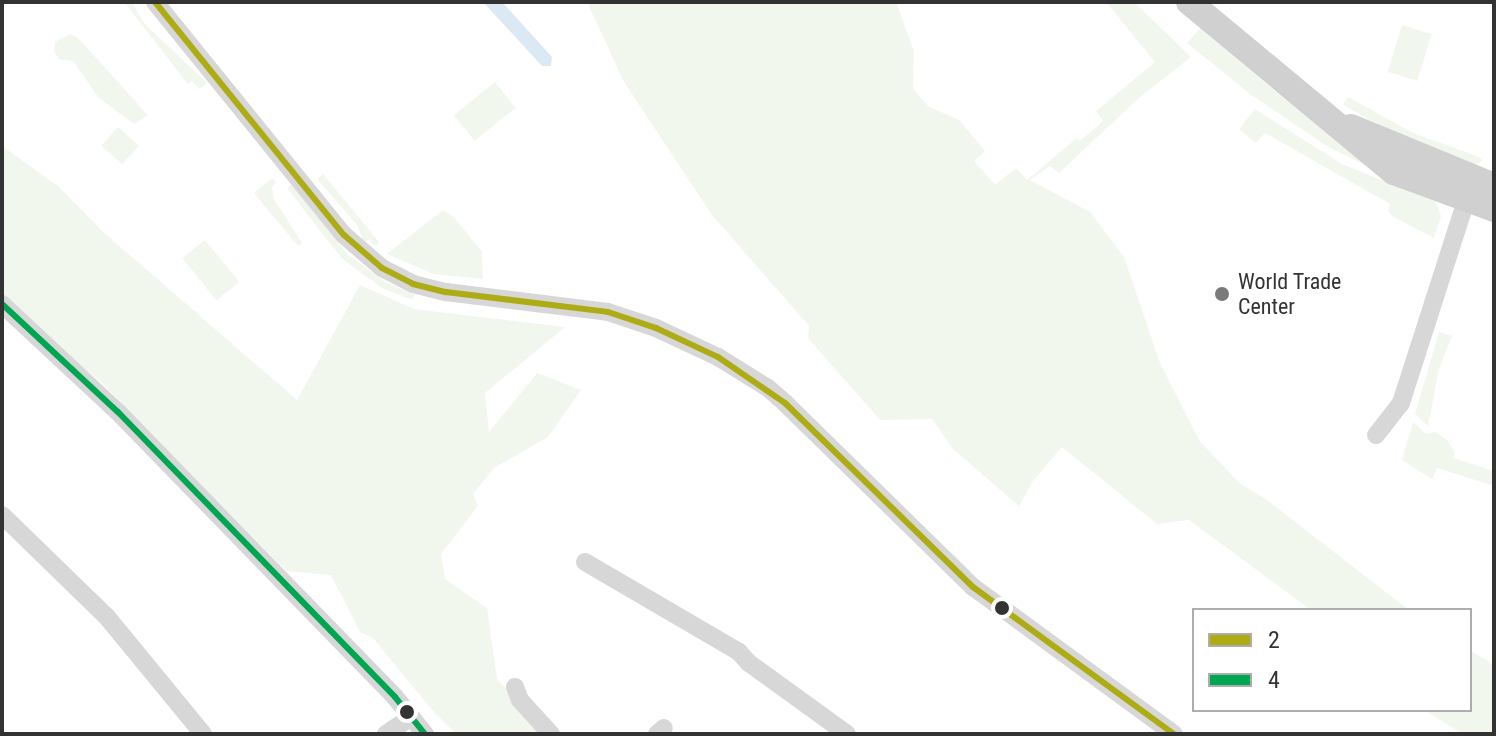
<!DOCTYPE html>
<style>
body{margin:0}
#map{position:relative;width:1496px;height:736px;overflow:hidden;background:#fff;font-family:"Roboto Condensed",sans-serif}
div>[style]{position:absolute}
[style*='--x']{left:calc(var(--x)*1px);top:calc(var(--y)*1px);width:calc(var(--w)*1px);rotate:calc(var(--a)*1deg)}
.green>*{inset:0;background:#f2f7ee;transform-origin:0 0}
.water>*{inset:0;background:#dbe9f4}
.street>*{height:18px;margin:-9px;padding:0 9px;transform-origin:9px;border-radius:9px;background:#d7d7d7}
.secondary>*{height:26px;margin:-13px;padding:0 13px;transform-origin:13px;border-radius:13px;background:#d0d0d0}
.bus-1>*{height:6px;margin:-3px;padding:0 3px;transform-origin:3px;border-radius:3px;background:#adac14}
.bus-2>*{height:6px;margin:-3px;padding:0 3px;transform-origin:3px;border-radius:3px;background:#00a651}
.dots>*{width:22px;height:22px;translate:-50% -50%;box-sizing:border-box;border:4px solid #fff;border-radius:50%}
span{translate:-50% -50%;white-space:nowrap;text-align:center;line-height:1.15;-webkit-text-stroke:8px #fff;paint-order:stroke}
.poi-label{font-size:22px;color:#333}
.left{translate:0 -50%;text-align:left}
.frame{position:absolute;inset:0;border:4px solid #333;pointer-events:none}
.legend{position:absolute;left:1192px;top:608px;width:280px;height:104px;box-sizing:border-box;background:#fff;border:2px solid #adadad;margin:0;padding:10px 14px;list-style:none;font-size:24px;color:#333}
.legend li{display:flex;align-items:center;gap:16px;height:40px}
.legend b{width:40px;border:2px solid #adadad}
</style>
<div id="map">
<div class="green">
<i style="clip-path:polygon(124px 2px,132px 2px,144px 23px,207px 83px,199px 89px,192px 81px,188px 84px)"></i>
<i style="clip-path:polygon(587px 2px,896px 2px,914px 51px,913px 89px,928px 106px,959px 120px,985px 151px,974px 161px,995px 185px,1016px 168px,1027px 180px,1077px 138px,1080px 141px,1103px 121px,1096px 111px,1155px 62px,1106px 2px,1134px 2px,1191px 57px,1140px 97px,1059px 173px,1050px 166px,1030px 180px,1090px 212px,1124px 257px,1160px 363px,1199px 440px,1240px 484px,1263px 497px,1409px 610px,1311px 610px,1189px 520px,1157px 524px,1062px 447px,1033px 481px,1019px 506px,953px 449px,932px 419px,880px 420px,808px 338px,809px 326px,712px 215px,624px 82px)"></i>
<i style="left:1402px;top:25px;width:31px;height:49px;rotate:17deg"></i>
<i style="clip-path:polygon(1200px 28px,1276px 92px,1387px 176px,1325px 145px,1250px 94px,1187px 43px)"></i>
<i style="clip-path:polygon(70px 34px,77px 37px,148px 115px,134px 124px,99px 98px,73px 61px,59px 59px,54px 51px,55px 42px)"></i>
<i style="left:495px;top:82px;width:33px;height:53px;rotate:51deg"></i>
<i style="clip-path:polygon(1348px 97px,1413px 133px,1482px 158px,1481px 162px,1476px 165px,1379px 125px,1347px 107px,1343px 104px)"></i>
<i style="clip-path:polygon(1255px 109px,1342px 164px,1436px 202px,1441px 216px,1434px 238px,1392px 216px,1388px 211px,1390px 204px,1265px 133px,1256px 143px,1239px 129px)"></i>
<i style="left:118px;top:127px;width:28px;height:25px;rotate:42deg"></i>
<i style="clip-path:polygon(2px 146px,59px 187px,102px 231px,297px 400px,360px 285px,414px 309px,565px 327px,485px 393px,489px 432px,537px 373px,581px 390px,548px 437px,494px 468px,473px 494px,478px 506px,441px 554px,445px 579px,487px 608px,497px 679px,550px 734px,456px 734px,433px 711px,373px 638px,360px 632px,331px 575px,286px 571px,102px 383px,2px 302px)"></i>
<i style="clip-path:polygon(323px 174px,379px 242px,376px 246px,368px 240px,364px 243px,357px 225px,317px 179px)"></i>
<i style="clip-path:polygon(272px 178px,276px 182px,272px 188px,274px 199px,302px 243px,298px 246px,254px 193px)"></i>
<i style="clip-path:polygon(292px 184px,347px 254px,384px 281px,415px 295px,412px 300px,382px 288px,342px 259px,287px 188px)"></i>
<i style="clip-path:polygon(443px 210px,453px 216px,482px 252px,483px 279px,434px 274px,387px 254px)"></i>
<i style="left:205px;top:240px;width:54px;height:29px;rotate:51deg"></i>
<i style="clip-path:polygon(1439px 332px,1452px 336px,1439px 369px,1428px 426px,1415px 414px)"></i>
<i style="clip-path:polygon(1413px 422px,1426px 434px,1435px 432px,1447px 440px,1455px 453px,1453px 458px,1494px 471px,1494px 486px,1437px 468px,1432px 479px,1402px 460px)"></i>
<i style="clip-path:polygon(1470px 651px,1494px 664px,1494px 734px,1463px 734px,1424px 710px,1470px 710px)"></i>
</div>
<div class="water">
<i style="clip-path:polygon(483px 2px,502px 2px,552px 57px,551px 66px,542px 66px)"></i>
</div>
<div class="street">
<i style="--x:155;--y:2;--w:300;--a:51"></i>
<i style="--x:344;--y:235;--w:50;--a:41"></i>
<i style="--x:382;--y:268;--w:35;--a:27"></i>
<i style="--x:413;--y:284;--w:34;--a:14"></i>
<i style="--x:446;--y:292;--w:163;--a:7"></i>
<i style="--x:608;--y:312;--w:51;--a:18.4"></i>
<i style="--x:656;--y:328;--w:68;--a:25.1"></i>
<i style="--x:718;--y:357;--w:59;--a:31.8"></i>
<i style="--x:768;--y:388;--w:23;--a:41"></i>
<i style="--x:785;--y:403;--w:263;--a:44.4"></i>
<i style="--x:973;--y:587;--w:249;--a:36.2"></i>
<i style="--x:2;--y:304;--w:158;--a:43"></i>
<i style="--x:118;--y:412;--w:397;--a:45.8"></i>
<i style="--x:395;--y:697;--w:48;--a:51"></i>
<i style="--x:1376;--y:435;--w:41;--a:-52"></i>
<i style="--x:1401;--y:403;--w:223;--a:-72.2"></i>
<i style="--x:2;--y:515;--w:146;--a:44.2"></i>
<i style="--x:107;--y:617;--w:151;--a:50.6"></i>
<i style="--x:585;--y:562;--w:178;--a:30.3"></i>
<i style="--x:739;--y:652;--w:15;--a:48"></i>
<i style="--x:749;--y:663;--w:121;--a:35.9"></i>
<i style="--x:515;--y:687;--w:14;--a:69"></i>
<i style="--x:520;--y:700;--w:46;--a:47.6"></i>
<i style="--x:386;--y:734;--w:30;--a:-34"></i>
<i style="--x:657;--y:734;--w:9;--a:-41"></i>
</div>
<div class="secondary">
<i style="--x:1189;--y:2;--w:266;--a:39.7"></i>
<i style="--x:1394;--y:172;--w:107;--a:20.3"></i>
<i style="--x:1351;--y:127;--w:155;--a:22.4"></i>
</div>
<div class="bus-1">
<i style="--x:155;--y:2;--w:300;--a:51"></i>
<i style="--x:344;--y:235;--w:50;--a:41"></i>
<i style="--x:382;--y:268;--w:35;--a:27"></i>
<i style="--x:413;--y:284;--w:34;--a:14"></i>
<i style="--x:446;--y:292;--w:163;--a:7"></i>
<i style="--x:608;--y:312;--w:51;--a:18.4"></i>
<i style="--x:656;--y:328;--w:68;--a:25.1"></i>
<i style="--x:718;--y:357;--w:81;--a:34.5"></i>
<i style="--x:785;--y:403;--w:263;--a:44.4"></i>
<i style="--x:973;--y:587;--w:249;--a:36.2"></i>
</div>
<div class="bus-2">
<i style="--x:2;--y:304;--w:158;--a:43"></i>
<i style="--x:118;--y:412;--w:397;--a:45.8"></i>
<i style="--x:395;--y:697;--w:48;--a:51"></i>
</div>
<div class="dots">
<i style="left:1222px;top:294px;background:#7a7a7a"></i>
<i style="left:1002px;top:608px;background:#333"></i>
<i style="left:407px;top:712px;background:#333"></i>
</div>
<div class="poi-label">
<span class="left" style="left:1238px;top:294px">World Trade<br>Center</span>
</div>
<div class="frame"></div>
<ul class="legend">
<li><b style="height:10px;background:#adac14"></b>2</li>
<li><b style="height:10px;background:#00a651"></b>4</li>
</ul>
</div>
